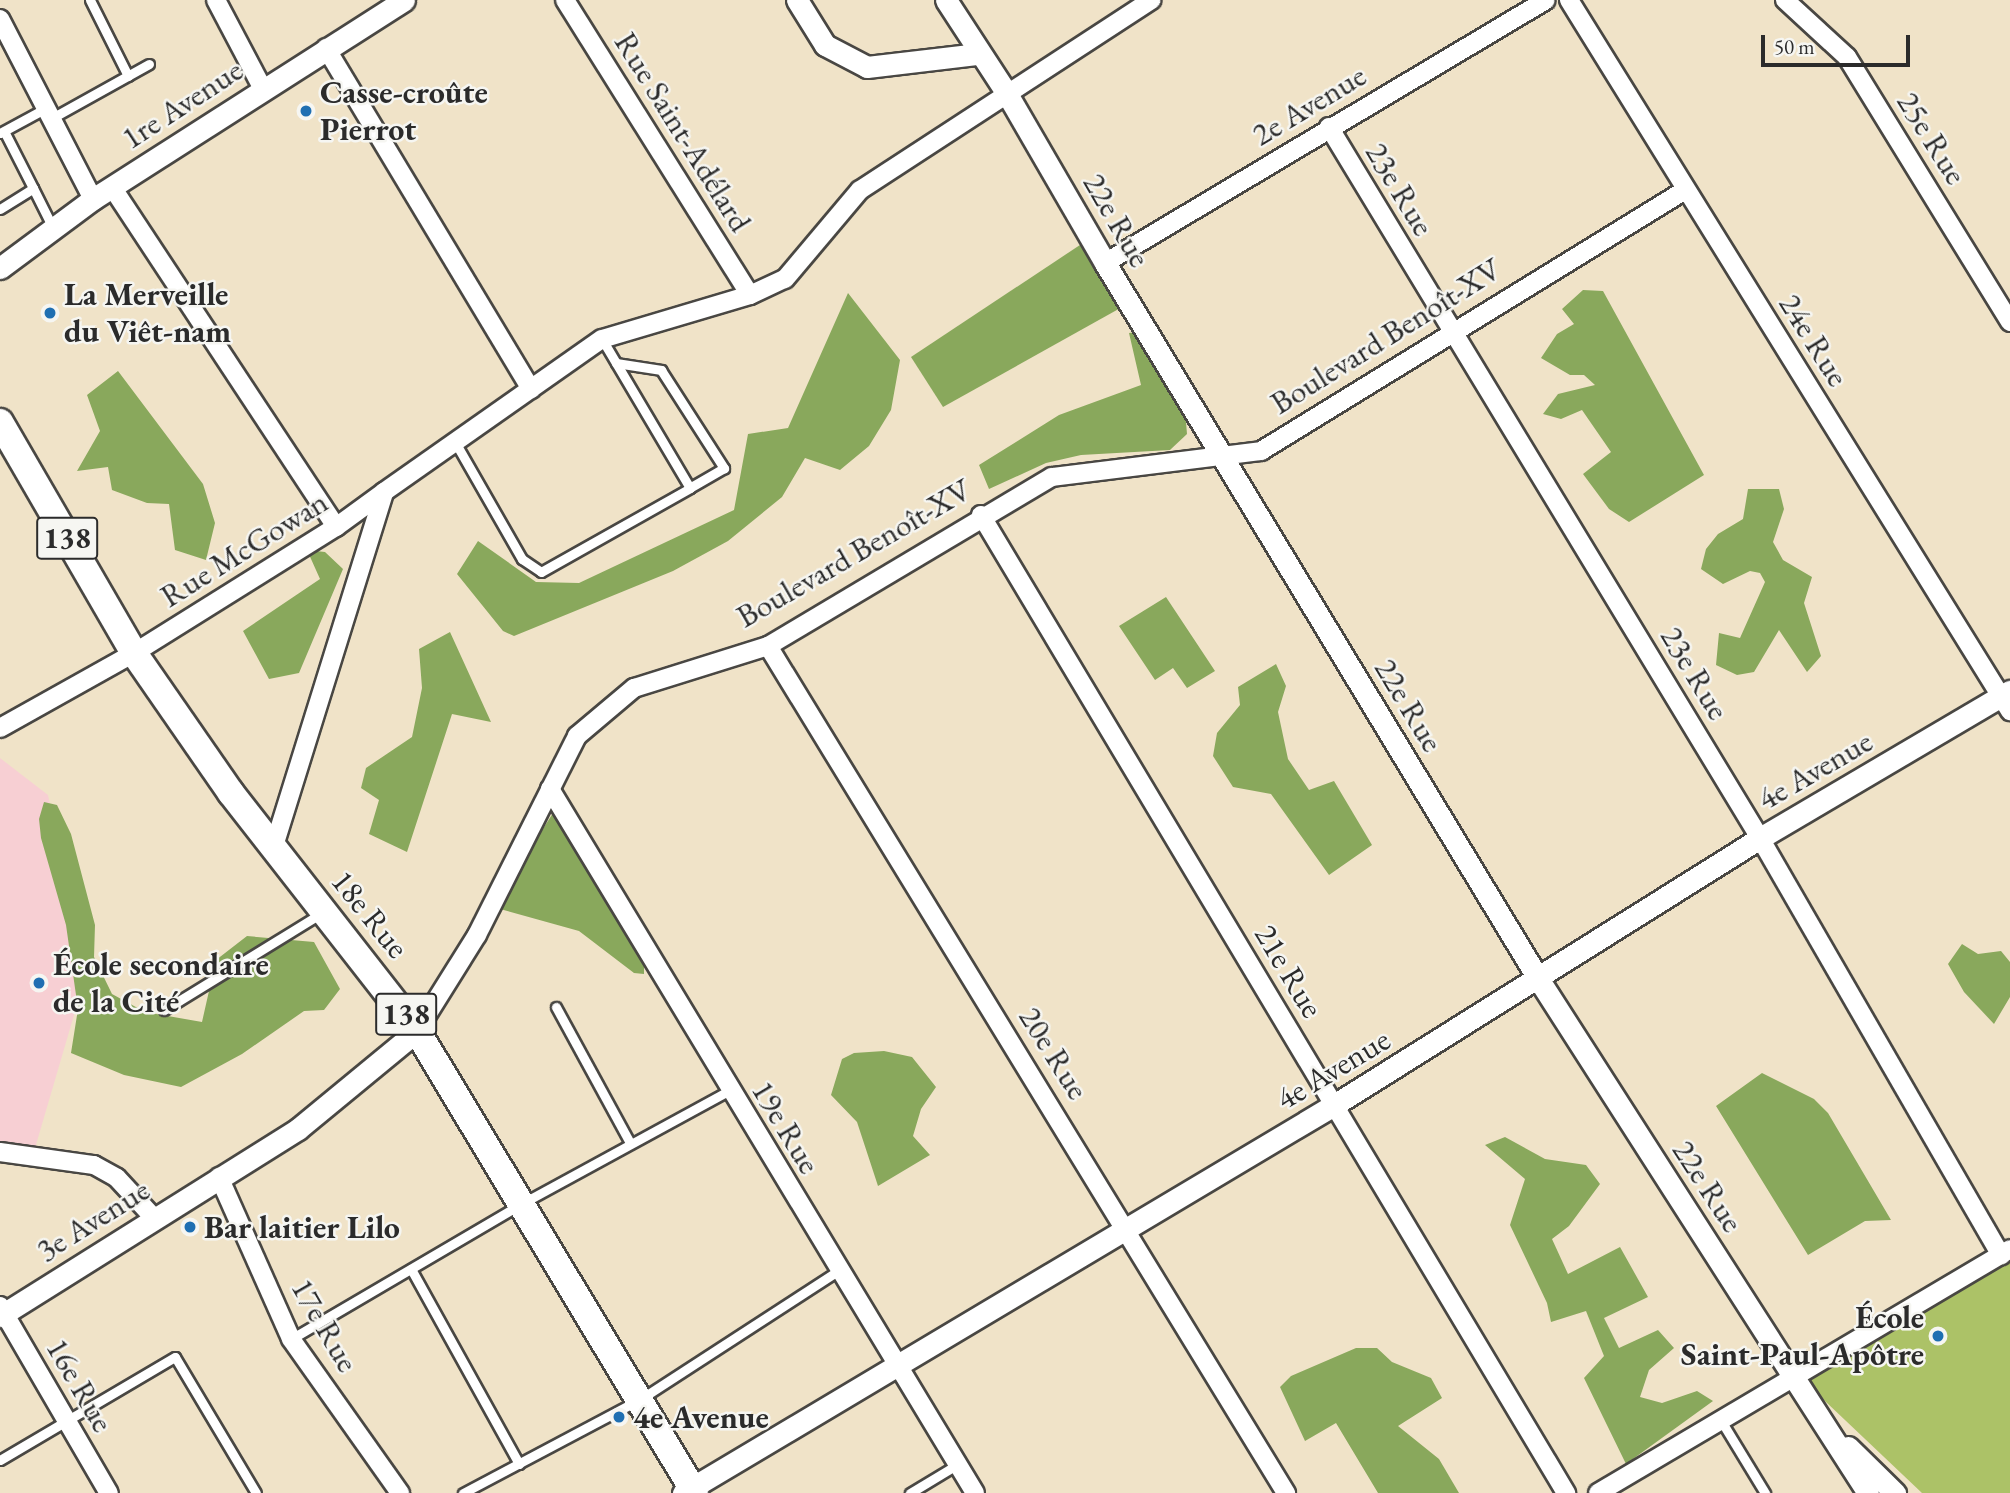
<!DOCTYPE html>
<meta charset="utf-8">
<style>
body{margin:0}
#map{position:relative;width:2010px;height:1493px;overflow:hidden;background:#f0e3c8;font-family:"EB Garamond",serif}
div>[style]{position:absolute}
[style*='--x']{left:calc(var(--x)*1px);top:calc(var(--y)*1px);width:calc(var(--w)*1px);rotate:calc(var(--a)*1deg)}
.built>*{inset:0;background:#f7cfd3}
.green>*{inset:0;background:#acc267}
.forest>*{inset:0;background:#89a85c}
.roads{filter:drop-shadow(2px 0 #494743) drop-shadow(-2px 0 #494743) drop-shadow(0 2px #494743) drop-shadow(0 -2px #494743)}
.service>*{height:9px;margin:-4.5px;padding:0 4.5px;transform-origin:4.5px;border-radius:4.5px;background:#fff}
.minor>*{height:18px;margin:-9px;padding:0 9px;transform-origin:9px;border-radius:9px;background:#fff}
.tertiary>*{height:21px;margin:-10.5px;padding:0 10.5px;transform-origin:10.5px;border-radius:10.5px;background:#fff}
.primary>*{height:26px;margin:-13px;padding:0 13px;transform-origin:13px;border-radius:13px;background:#fff}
.dots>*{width:19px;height:19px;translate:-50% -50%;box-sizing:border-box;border:4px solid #f6f6f2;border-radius:50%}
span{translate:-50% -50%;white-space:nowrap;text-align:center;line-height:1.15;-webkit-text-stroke:5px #f6f6f2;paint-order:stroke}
.shield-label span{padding:2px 5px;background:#f6f6f2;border:2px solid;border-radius:5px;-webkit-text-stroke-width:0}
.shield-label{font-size:30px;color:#2b2b2b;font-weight:700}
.poi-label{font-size:32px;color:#2b2b2b;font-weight:700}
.left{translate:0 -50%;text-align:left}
.right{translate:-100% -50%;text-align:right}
.street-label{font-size:32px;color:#2b2b2b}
.scale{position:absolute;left:1761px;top:35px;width:149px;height:32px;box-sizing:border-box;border:4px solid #2b2b2b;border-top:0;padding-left:9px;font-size:21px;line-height:24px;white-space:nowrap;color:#2b2b2b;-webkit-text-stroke:5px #f6f6f2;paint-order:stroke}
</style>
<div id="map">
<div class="built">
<i style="clip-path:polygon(0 758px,48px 795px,81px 952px,74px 1015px,33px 1155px,0 1152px)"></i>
</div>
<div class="green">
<i style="clip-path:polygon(2010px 1250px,2010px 1493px,1922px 1493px,1807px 1384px,1795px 1379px)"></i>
</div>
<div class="forest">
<i style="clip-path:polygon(1083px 243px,1124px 306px,943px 407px,911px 357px)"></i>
<i style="clip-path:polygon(1583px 290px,1603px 291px,1704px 475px,1629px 522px,1609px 509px,1583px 474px,1611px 452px,1582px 410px,1561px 419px,1543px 414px,1558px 394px,1595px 385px,1584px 375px,1570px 375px,1541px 358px,1557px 334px,1574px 324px,1562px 309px)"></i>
<i style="clip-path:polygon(848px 293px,900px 360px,891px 410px,869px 446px,840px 470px,805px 458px,782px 497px,728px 541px,673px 571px,514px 636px,503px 631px,457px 574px,478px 541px,536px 582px,579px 583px,734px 510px,748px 434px,788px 428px)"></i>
<i style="clip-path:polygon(1144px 331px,1185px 410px,1187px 434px,1170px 450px,1081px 455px,1046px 463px,989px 489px,979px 465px,1059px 415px,1141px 385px,1129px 333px)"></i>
<i style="clip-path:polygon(118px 371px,203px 484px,215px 523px,206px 560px,175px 550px,169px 504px,147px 503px,112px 490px,108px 467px,77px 471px,100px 431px,87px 395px)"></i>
<i style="clip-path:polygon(1748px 489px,1779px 489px,1784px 509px,1773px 542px,1783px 560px,1812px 577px,1804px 603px,1821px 656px,1807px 672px,1779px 630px,1754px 672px,1737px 675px,1716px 665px,1719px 633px,1740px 638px,1765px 582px,1760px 573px,1750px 571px,1723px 584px,1701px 569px,1706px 549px,1718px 534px,1743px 519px)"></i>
<i style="clip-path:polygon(307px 550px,325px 552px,343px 569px,299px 673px,269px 679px,243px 631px,320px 579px)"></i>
<i style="clip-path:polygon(1166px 597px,1215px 671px,1187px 688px,1173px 668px,1155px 680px,1119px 626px)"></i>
<i style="clip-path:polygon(450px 632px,491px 722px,452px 714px,407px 852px,369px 834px,379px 800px,361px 788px,366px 768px,412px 737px,422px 688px,419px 649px)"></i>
<i style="clip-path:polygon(1276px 664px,1286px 686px,1278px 712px,1288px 759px,1309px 790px,1334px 781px,1372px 845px,1329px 875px,1271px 794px,1233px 787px,1213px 756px,1217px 733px,1240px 705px,1238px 687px)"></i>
<i style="clip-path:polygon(44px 802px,57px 805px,71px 834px,95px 925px,94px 957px,112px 994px,145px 1012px,202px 1022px,216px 960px,247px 936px,314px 942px,340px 989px,324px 1010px,304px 1011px,242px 1054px,181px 1087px,124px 1075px,71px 1053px,78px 1009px,66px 925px,41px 838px,39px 819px)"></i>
<i style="clip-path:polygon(553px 813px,574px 834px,644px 957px,644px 974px,634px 973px,579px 931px,493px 907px)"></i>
<i style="clip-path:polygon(1962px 944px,1978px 954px,2001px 951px,2010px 962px,2010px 997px,1994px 1024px,1964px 992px,1948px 964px)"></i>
<i style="clip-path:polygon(884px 1051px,912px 1057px,936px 1087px,921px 1109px,913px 1136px,930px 1155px,878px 1186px,857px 1122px,831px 1095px,842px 1059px,854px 1053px)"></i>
<i style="clip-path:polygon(1762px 1073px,1814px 1099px,1828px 1113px,1891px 1220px,1865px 1221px,1808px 1255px,1716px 1106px)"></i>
<i style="clip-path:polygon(1505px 1137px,1545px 1159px,1586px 1165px,1600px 1184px,1569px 1226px,1552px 1239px,1568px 1274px,1620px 1247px,1648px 1297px,1604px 1318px,1619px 1348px,1658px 1330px,1674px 1348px,1649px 1370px,1640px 1397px,1662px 1403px,1697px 1391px,1713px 1401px,1626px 1464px,1584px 1378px,1604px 1356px,1586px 1311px,1551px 1322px,1547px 1303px,1510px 1225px,1525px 1179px,1485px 1145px)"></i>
<i style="clip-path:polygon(1356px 1348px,1377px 1348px,1392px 1362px,1431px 1378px,1442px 1398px,1398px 1426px,1439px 1459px,1459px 1493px,1378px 1493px,1336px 1423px,1305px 1441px,1280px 1387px,1291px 1376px)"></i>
</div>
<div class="roads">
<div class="service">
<i style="--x:90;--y:0;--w:85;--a:63.4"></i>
<i style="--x:52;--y:118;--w:111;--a:-29.1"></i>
<i style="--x:0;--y:133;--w:52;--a:-28.5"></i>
<i style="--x:5;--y:133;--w:62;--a:63"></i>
<i style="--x:0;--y:209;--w:39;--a:-32"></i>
<i style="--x:33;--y:188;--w:45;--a:63.4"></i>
<i style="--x:616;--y:363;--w:46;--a:8.8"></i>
<i style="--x:661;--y:370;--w:117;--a:57.3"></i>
<i style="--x:724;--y:468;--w:39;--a:150"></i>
<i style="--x:455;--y:442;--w:135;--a:60.2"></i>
<i style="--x:522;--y:559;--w:23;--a:34"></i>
<i style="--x:541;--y:572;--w:171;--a:-29.4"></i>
<i style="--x:690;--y:488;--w:173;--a:-120.6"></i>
<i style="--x:556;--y:1007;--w:155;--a:61.4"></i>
<i style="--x:164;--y:1010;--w:183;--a:-31.6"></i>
<i style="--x:411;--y:1269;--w:223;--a:61"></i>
<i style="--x:291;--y:1339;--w:267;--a:-30.4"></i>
<i style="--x:521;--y:1204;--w:238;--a:-28.6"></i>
<i style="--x:1720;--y:1419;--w:87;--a:58.7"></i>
<i style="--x:0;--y:1460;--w:203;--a:-30.5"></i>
<i style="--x:175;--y:1357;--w:158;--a:59.2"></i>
<i style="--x:463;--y:1493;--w:199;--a:-27.9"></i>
<i style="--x:639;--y:1400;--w:237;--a:-33"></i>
<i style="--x:910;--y:1493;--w:56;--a:-31.1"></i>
</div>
<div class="minor">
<i style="--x:216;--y:0;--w:101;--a:62.2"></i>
<i style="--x:565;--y:0;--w:348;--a:57.9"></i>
<i style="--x:1569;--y:0;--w:837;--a:58.19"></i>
<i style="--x:1785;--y:0;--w:84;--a:42.6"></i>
<i style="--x:1847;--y:57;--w:311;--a:58.4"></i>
<i style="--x:0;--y:19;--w:203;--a:62.7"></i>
<i style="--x:326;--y:48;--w:398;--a:59"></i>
<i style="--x:1329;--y:127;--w:831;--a:58.78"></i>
<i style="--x:1760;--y:838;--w:482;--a:60"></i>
<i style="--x:112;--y:187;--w:407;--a:56.6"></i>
<i style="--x:1105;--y:263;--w:513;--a:-30.81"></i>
<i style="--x:981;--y:515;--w:1140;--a:59.11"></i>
<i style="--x:768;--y:646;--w:993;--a:58.55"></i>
<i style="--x:0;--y:728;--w:154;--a:-29.2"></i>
<i style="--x:134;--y:653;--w:238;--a:-32"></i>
<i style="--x:336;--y:527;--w:59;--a:-36.1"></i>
<i style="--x:550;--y:789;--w:822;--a:58.88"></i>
<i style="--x:274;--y:846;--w:371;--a:-72.7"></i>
<i style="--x:384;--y:492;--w:266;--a:-35.1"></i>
<i style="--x:602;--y:339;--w:154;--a:-16.6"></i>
<i style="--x:750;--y:295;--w:38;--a:-25"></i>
<i style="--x:785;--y:279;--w:116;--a:-49.9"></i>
<i style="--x:860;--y:190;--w:348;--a:-33.1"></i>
<i style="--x:417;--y:1031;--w:113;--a:-58"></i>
<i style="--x:477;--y:935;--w:223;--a:-63.3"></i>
<i style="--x:577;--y:736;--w:75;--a:-40.1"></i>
<i style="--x:634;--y:688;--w:140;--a:-17.4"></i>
<i style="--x:768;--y:646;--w:330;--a:-30.8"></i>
<i style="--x:1052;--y:477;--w:211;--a:-7.1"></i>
<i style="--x:1261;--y:451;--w:498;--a:-31.6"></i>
<i style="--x:0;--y:1152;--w:95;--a:7.9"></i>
<i style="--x:94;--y:1165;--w:26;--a:29"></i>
<i style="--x:117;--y:1178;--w:57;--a:47.1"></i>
<i style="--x:219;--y:1177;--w:177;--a:66"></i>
<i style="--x:291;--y:1339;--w:189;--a:54.7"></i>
<i style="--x:0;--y:1306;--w:216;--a:59.8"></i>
<i style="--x:1598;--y:1493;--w:479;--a:-30.6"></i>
</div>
<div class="tertiary">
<i style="--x:797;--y:0;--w:53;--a:58.1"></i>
<i style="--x:825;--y:45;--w:47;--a:27.6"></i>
<i style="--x:867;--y:67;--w:112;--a:-6.7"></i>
<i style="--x:946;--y:0;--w:110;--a:56.9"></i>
<i style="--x:1006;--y:92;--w:198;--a:59.9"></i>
<i style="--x:1105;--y:263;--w:838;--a:58.81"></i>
<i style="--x:1539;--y:980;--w:609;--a:57.33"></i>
<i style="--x:0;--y:268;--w:116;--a:-36.6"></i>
<i style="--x:93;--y:199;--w:369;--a:-32.6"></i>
<i style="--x:0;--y:1316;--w:352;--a:-32.1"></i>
<i style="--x:298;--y:1129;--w:154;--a:-39.5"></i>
<i style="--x:1848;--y:1447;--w:66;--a:44.4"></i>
<i style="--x:683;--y:1493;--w:758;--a:-30.8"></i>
<i style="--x:1334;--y:1105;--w:503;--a:-32.08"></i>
<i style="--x:1760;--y:838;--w:290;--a:-30.5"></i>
</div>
<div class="primary">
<i style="--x:0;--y:422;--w:267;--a:59.9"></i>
<i style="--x:134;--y:653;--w:170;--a:55.3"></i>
<i style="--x:231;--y:793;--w:302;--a:52"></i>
<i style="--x:417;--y:1031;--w:539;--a:58.96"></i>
</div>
</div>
<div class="dots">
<i style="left:306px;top:111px;background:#1f6fb2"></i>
<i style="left:50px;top:313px;background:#1f6fb2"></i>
<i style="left:39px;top:983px;background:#1f6fb2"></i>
<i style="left:190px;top:1227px;background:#1f6fb2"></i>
<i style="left:1938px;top:1336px;background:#1f6fb2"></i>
<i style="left:619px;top:1417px;background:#1f6fb2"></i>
</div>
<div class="shield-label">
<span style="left:67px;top:538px">138</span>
<span style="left:406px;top:1014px">138</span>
</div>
<div class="poi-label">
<span class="left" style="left:320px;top:111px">Casse-croûte<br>Pierrot</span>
<span class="left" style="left:64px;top:313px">La Merveille<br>du Viêt-nam</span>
<span class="left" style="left:53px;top:983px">École secondaire<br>de la Cité</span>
<span class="left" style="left:204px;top:1227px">Bar laitier Lilo</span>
<span class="right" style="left:1924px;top:1336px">École<br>Saint-Paul-Apôtre</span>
<span class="left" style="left:633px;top:1417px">4e Avenue</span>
</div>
<div class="street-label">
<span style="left:182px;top:104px;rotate:-33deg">1re Avenue</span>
<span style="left:1309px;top:105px;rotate:-31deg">2e Avenue</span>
<span style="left:683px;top:132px;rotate:58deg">Rue Saint-Adélard</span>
<span style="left:1932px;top:138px;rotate:58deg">25e Rue</span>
<span style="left:1400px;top:189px;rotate:59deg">23e Rue</span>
<span style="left:1117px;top:220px;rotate:60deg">22e Rue</span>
<span style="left:1386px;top:336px;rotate:-32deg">Boulevard Benoît-XV</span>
<span style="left:1814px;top:340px;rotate:58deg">24e Rue</span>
<span style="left:244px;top:549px;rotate:-32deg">Rue McGowan</span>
<span style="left:854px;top:553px;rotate:-30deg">Boulevard Benoît-XV</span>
<span style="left:1695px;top:673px;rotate:59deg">23e Rue</span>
<span style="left:1409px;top:705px;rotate:59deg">22e Rue</span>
<span style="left:1815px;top:770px;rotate:-30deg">4e Avenue</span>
<span style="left:370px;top:914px;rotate:51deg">18e Rue</span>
<span style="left:1289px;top:971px;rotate:59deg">21e Rue</span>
<span style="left:1054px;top:1053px;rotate:58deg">20e Rue</span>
<span style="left:1333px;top:1069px;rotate:-31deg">4e Avenue</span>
<span style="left:786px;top:1127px;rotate:59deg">19e Rue</span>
<span style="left:1708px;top:1186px;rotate:57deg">22e Rue</span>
<span style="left:93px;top:1220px;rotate:-32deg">3e Avenue</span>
<span style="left:325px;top:1325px;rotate:60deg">17e Rue</span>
<span style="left:80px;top:1385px;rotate:60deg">16e Rue</span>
</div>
<div class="scale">50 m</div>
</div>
